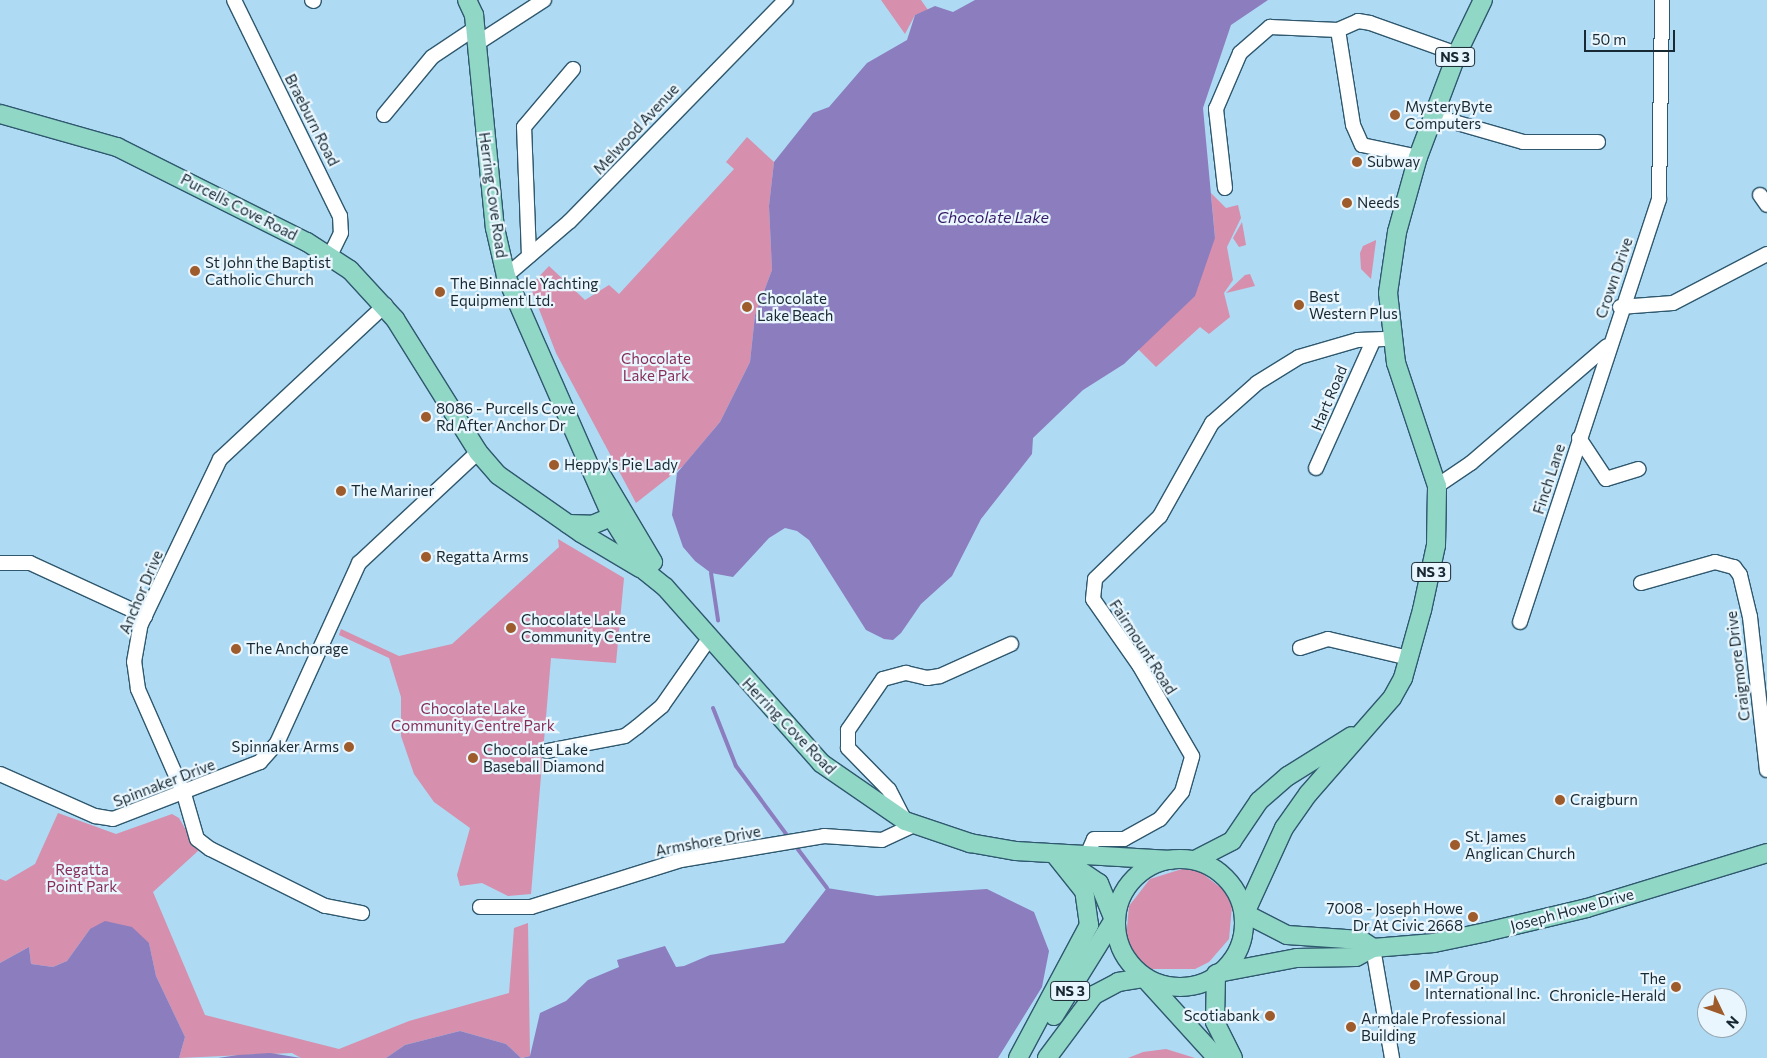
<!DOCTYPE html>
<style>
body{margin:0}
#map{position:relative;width:1767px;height:1058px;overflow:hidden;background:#aedaf4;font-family:Commissioner,sans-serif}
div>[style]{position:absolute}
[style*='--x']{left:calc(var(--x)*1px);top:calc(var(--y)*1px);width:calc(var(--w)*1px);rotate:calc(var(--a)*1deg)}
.green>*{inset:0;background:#d68fac}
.water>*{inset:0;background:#8b7dbe}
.stream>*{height:4px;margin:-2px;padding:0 2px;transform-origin:2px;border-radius:2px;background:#8b7dbe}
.roads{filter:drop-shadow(1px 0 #2f586e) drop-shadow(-1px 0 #2f586e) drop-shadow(0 1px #2f586e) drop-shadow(0 -1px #2f586e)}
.minor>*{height:14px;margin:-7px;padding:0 7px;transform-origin:7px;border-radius:7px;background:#fff}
.major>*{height:18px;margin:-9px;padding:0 9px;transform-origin:9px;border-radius:9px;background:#90d7c6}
.major>.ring{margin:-9px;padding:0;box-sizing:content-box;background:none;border:18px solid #90d7c6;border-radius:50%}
.dots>*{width:14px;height:14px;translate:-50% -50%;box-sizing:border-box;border:2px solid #e9f6fe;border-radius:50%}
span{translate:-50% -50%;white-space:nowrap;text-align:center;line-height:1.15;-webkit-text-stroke:4.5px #e9f6fe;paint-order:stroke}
.shield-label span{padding:1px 4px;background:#e9f6fe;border:1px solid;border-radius:4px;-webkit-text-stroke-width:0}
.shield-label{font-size:14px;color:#182933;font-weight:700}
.poi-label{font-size:15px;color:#182933}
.left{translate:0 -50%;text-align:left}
.right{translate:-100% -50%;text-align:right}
.street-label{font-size:15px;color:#182933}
.park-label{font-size:15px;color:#862e59}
.water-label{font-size:16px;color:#371c6a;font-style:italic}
.north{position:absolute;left:1697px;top:988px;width:50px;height:50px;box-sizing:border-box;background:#e9f6fe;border:1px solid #95a4ad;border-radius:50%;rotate:132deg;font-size:14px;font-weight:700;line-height:20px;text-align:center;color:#182933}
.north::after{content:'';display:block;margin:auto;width:18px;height:22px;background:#9e5b2b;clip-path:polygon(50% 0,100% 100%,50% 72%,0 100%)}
.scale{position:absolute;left:1584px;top:30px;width:91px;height:22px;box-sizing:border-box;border:2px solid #182933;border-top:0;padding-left:6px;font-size:15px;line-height:18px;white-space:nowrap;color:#182933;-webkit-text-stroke:4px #e9f6fe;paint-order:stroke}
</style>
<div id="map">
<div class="green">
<i style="clip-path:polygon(881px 0,921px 0,928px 10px,915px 15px,905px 34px)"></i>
<i style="clip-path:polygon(747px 137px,774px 162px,769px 206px,772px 270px,755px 315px,750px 362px,720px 422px,683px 466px,636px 503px,556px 353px,530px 286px,549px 266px,585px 300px,609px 285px,619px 294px,734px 169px,726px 162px)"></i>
<i style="clip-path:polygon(1211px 193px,1226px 208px,1238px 205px,1241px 218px,1227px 247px,1233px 280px,1224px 293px,1230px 317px,1209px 334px,1200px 327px,1156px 367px,1138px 349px,1215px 238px)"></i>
<i style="clip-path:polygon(1242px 222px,1246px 245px,1239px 247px,1233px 238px)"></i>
<i style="clip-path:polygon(1376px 240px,1376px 241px,1371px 279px,1361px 269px,1360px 253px,1363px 246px)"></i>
<i style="clip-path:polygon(1250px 274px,1255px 286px,1226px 293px,1245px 275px)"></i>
<i style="clip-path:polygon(558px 539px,624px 578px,616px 663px,551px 658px,531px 894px,508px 896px,482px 883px,460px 886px,457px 875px,470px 828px,434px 802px,414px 774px,401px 736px,401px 697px,389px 658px,339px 635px,341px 629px,399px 656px,452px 644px,559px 547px)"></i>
<i style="clip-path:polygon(58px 813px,116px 834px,172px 814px,179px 818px,198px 851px,153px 892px,205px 1015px,339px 1049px,409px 1021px,509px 993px,514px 928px,528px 923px,530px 1056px,521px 1058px,506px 1044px,460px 1031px,405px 1045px,386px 1058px,301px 1058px,292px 1053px,179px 1058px,185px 1037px,156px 976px,149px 943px,90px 929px,67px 961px,53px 967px,31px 964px,29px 947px,0 963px,0 879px,6px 881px,35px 864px)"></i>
<i style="clip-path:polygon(1182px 869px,1199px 871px,1225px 891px,1232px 906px,1229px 939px,1209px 962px,1195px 969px,1143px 969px,1126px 939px,1129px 906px,1150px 879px)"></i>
<i style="clip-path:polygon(1166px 1049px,1195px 1058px,1128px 1058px,1143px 1052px)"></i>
</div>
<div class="water">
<i style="clip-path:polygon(975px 0,1268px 0,1231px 25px,1203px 108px,1215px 238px,1195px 296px,1124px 364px,1083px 390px,1033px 438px,1032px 454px,981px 519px,952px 576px,921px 604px,901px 633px,893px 640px,884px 639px,866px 630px,809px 540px,797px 531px,785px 528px,769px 538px,733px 577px,711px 573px,695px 561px,683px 547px,672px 515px,677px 473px,720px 422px,750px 362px,755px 315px,772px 270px,769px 206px,774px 162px,813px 113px,829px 107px,867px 63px,907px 40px,915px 15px,935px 6px,953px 12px)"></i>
<i style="clip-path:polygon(827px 888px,877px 896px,987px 889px,1034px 912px,1049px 951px,1042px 987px,998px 1058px,522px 1058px,530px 1056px,540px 1013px,566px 1001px,588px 980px,619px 967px,617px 960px,665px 946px,676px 967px,684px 966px,710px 955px,784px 943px)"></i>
<i style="clip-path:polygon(105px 921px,132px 927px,149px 943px,156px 976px,185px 1037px,179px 1058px,0 1058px,0 963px,29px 947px,31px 964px,53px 967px,67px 961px,90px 929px)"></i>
<i style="clip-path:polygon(460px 1031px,506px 1044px,521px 1058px,386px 1058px,405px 1045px)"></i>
<i style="clip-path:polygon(270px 1053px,301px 1058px,218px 1058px,238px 1055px)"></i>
</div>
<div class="stream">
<i style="--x:711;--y:573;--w:48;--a:81.5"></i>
<i style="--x:713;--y:708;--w:62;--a:68.4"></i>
<i style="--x:736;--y:766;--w:89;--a:53.6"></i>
<i style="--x:794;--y:844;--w:55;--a:53.1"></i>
</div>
<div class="roads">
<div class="minor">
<i style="--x:234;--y:0;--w:241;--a:63.9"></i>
<i style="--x:340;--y:216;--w:17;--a:87"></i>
<i style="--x:341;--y:233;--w:25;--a:116"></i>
<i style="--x:312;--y:0;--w:2;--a:27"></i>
<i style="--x:1338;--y:30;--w:96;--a:81"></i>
<i style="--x:1353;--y:125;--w:22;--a:66"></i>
<i style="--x:1362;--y:145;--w:57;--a:12.1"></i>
<i style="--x:476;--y:44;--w:81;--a:-32.9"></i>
<i style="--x:384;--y:115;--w:75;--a:-50.4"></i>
<i style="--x:432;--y:57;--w:50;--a:-33.7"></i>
<i style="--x:1433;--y:116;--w:94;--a:16.1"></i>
<i style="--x:1523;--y:142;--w:75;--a:0"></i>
<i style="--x:1225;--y:188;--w:80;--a:-96.5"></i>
<i style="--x:1216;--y:109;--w:61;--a:-66.8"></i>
<i style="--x:1240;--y:53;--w:40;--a:-41"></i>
<i style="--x:1270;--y:27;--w:68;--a:2.5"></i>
<i style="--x:1338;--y:30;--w:22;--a:-24"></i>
<i style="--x:1358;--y:21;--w:12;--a:9"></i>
<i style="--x:1370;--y:23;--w:92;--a:19.6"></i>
<i style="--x:1760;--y:195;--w:12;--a:55"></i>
<i style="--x:529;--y:256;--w:129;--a:-92.2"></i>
<i style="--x:524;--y:127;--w:76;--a:-49.8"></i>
<i style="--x:506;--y:276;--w:84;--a:-40.7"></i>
<i style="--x:570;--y:221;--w:309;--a:-45.7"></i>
<i style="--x:1620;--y:307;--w:53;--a:-4.3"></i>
<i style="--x:1673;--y:303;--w:106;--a:-27.5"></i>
<i style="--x:1579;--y:438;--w:49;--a:56.6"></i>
<i style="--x:1606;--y:479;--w:34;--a:-17"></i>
<i style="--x:1316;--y:468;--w:139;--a:-65.8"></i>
<i style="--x:1437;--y:486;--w:41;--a:-34.1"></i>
<i style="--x:1471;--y:463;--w:179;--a:-40.7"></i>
<i style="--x:0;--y:563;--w:30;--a:0"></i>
<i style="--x:30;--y:563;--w:127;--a:24.7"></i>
<i style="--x:1641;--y:583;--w:77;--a:-15.8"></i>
<i style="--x:1715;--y:562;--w:20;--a:15"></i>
<i style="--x:1734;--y:567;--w:10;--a:53"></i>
<i style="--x:1740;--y:575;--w:43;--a:76.6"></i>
<i style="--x:1750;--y:617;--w:154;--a:83.7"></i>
<i style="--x:1520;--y:622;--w:445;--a:-71.8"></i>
<i style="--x:1659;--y:199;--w:199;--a:-89.1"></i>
<i style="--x:1300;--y:648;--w:29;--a:-18"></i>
<i style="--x:1328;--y:639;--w:83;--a:13.2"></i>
<i style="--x:547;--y:751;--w:79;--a:-10.9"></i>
<i style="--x:625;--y:736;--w:15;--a:-37"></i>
<i style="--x:637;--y:727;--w:33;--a:-40"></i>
<i style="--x:662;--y:706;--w:82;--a:-55"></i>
<i style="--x:0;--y:774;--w:104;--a:23.9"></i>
<i style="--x:95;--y:816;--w:18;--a:9"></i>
<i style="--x:113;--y:819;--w:158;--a:-21.2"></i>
<i style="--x:260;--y:762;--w:25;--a:-48"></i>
<i style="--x:277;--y:743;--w:198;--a:-65.5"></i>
<i style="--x:359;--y:563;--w:163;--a:-43"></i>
<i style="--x:905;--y:821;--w:35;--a:-117"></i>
<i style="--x:889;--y:790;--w:59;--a:-134.3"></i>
<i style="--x:848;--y:748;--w:18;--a:-90"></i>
<i style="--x:848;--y:730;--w:62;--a:-55.5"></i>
<i style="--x:883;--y:679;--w:24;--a:-15"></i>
<i style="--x:906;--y:673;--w:22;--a:13"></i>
<i style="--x:927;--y:678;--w:13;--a:-9"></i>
<i style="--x:940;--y:676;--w:78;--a:-24.3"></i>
<i style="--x:1087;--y:855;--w:17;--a:-66"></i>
<i style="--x:1094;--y:839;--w:30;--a:0"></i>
<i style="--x:1124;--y:839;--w:41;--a:-29.1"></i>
<i style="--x:1160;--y:819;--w:35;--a:-51"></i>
<i style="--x:1182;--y:792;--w:37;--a:-74"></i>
<i style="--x:1192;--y:756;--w:105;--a:-120.2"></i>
<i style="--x:1139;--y:665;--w:80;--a:-124.9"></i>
<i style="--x:1093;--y:599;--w:20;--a:-84"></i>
<i style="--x:1095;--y:579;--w:91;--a:-44.1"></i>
<i style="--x:1160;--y:516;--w:107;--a:-60.8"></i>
<i style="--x:1212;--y:423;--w:60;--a:-41.6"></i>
<i style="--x:1257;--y:383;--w:49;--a:-31.8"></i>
<i style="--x:1299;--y:357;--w:61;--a:-16.1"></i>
<i style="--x:1358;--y:340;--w:33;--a:-2"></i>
<i style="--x:480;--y:907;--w:51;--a:0"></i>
<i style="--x:531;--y:907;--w:157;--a:-17.4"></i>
<i style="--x:681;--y:860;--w:145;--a:-9.5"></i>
<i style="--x:824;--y:836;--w:58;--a:3.9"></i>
<i style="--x:882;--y:840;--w:35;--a:-25"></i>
<i style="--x:362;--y:913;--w:38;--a:-169"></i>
<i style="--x:325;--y:906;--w:128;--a:-153.6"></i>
<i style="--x:210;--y:849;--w:16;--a:-142"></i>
<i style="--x:197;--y:839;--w:47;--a:-106.1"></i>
<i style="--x:184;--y:794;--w:115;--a:-113.7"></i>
<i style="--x:138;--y:689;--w:27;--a:-98"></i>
<i style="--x:134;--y:662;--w:39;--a:-80"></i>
<i style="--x:141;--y:624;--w:183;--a:-64.4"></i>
<i style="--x:220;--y:459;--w:226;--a:-43"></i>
<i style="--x:1373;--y:948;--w:112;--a:80.2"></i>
</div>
<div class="major">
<i style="--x:467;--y:0;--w:17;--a:65"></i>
<i style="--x:474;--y:15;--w:214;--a:84.4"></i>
<i style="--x:495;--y:228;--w:49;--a:77.1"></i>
<i style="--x:506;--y:276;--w:264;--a:66.3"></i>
<i style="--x:612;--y:518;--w:62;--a:58.1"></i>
<i style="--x:645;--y:571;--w:26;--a:39"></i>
<i style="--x:665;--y:587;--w:235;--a:48.4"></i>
<i style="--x:821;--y:763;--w:102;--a:34.6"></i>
<i style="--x:905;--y:821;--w:69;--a:18.7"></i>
<i style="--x:970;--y:843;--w:47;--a:9.9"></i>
<i style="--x:1016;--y:851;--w:155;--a:3.3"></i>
<i style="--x:0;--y:114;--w:122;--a:15.8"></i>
<i style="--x:117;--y:147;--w:212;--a:26.6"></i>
<i style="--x:307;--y:242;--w:51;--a:33.1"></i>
<i style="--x:350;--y:270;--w:67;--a:47.4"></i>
<i style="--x:395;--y:319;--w:157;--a:58"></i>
<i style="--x:478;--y:452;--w:30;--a:49"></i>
<i style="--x:498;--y:475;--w:101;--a:34.9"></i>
<i style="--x:581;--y:533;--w:69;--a:30.7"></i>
<i style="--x:599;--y:471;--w:106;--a:59.3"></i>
<i style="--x:568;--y:524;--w:24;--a:2"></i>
<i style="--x:592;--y:525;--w:33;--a:-23"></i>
<i class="ring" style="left:1116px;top:859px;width:110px;height:110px"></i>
<i style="--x:1195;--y:860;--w:42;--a:-27.2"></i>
<i style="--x:1232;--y:841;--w:48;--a:-56"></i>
<i style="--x:1259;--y:801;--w:38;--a:-41"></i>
<i style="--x:1288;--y:776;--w:75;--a:-32"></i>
<i style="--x:1066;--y:861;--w:40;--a:34"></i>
<i style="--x:1099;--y:883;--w:38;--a:68"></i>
<i style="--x:1246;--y:911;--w:91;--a:-65.4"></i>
<i style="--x:1284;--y:828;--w:42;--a:-54.8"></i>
<i style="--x:1308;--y:794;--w:128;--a:-48.8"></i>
<i style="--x:1392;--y:698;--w:23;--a:-61"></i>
<i style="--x:1403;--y:678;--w:71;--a:-74.4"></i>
<i style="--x:1422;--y:610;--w:66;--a:-77.8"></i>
<i style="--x:1436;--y:545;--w:59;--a:-89"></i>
<i style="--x:1437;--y:486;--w:130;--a:-108.4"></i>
<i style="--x:1396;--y:363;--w:70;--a:-96.5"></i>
<i style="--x:1388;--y:293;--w:62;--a:-81.6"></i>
<i style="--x:1397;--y:232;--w:78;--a:-74.4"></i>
<i style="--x:1418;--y:157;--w:110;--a:-69.3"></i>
<i style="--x:1457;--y:54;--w:60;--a:-64.3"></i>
<i style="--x:1246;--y:914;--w:46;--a:27.1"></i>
<i style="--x:1287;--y:935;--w:74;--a:3.9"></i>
<i style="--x:1361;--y:940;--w:14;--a:34"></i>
<i style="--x:1218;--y:973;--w:80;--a:-10.8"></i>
<i style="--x:1297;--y:958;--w:59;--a:-1"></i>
<i style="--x:1356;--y:957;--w:19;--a:-28"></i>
<i style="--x:1373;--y:948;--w:61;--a:-4.7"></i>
<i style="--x:1434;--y:943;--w:53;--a:-11.9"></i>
<i style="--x:1486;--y:932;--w:104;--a:-13.4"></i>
<i style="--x:1587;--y:908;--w:188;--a:-17"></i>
<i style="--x:1216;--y:974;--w:48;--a:91.2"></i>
<i style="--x:1215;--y:1022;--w:40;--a:63.4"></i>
<i style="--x:1146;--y:980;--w:105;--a:47.7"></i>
<i style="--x:1054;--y:1016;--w:110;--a:-58.1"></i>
<i style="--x:1018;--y:1058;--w:151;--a:-61.9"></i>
<i style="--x:1089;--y:925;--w:34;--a:-98"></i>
<i style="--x:1084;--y:891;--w:45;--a:-128.7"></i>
<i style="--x:1047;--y:1058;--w:79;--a:-53.3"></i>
<i style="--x:1094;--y:995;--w:27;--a:-28"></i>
<i style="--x:1118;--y:982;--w:25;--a:-9"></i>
</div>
</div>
<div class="dots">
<i style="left:1395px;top:115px;background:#9e5b2b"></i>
<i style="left:1357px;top:162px;background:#9e5b2b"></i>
<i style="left:1347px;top:203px;background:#9e5b2b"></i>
<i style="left:195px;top:271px;background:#9e5b2b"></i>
<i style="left:440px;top:292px;background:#9e5b2b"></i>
<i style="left:1299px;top:305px;background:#9e5b2b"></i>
<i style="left:747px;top:307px;background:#9e5b2b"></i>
<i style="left:426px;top:417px;background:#9e5b2b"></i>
<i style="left:554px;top:465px;background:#9e5b2b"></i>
<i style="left:341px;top:491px;background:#9e5b2b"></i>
<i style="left:426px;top:557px;background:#9e5b2b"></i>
<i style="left:511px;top:628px;background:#9e5b2b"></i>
<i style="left:236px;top:649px;background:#9e5b2b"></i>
<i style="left:349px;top:747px;background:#9e5b2b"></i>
<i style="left:473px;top:758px;background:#9e5b2b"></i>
<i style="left:1560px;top:800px;background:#9e5b2b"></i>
<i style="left:1455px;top:845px;background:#9e5b2b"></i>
<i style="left:1473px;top:917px;background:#9e5b2b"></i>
<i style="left:1415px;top:985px;background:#9e5b2b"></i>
<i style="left:1676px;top:987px;background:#9e5b2b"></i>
<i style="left:1270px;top:1016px;background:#9e5b2b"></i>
<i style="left:1351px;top:1027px;background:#9e5b2b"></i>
</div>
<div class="shield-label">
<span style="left:1455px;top:57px">NS 3</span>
<span style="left:1431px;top:572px">NS 3</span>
<span style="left:1070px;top:991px">NS 3</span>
</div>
<div class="poi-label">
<span class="left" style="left:1405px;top:115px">MysteryByte<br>Computers</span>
<span class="left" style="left:1367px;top:162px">Subway</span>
<span class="left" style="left:1357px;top:203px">Needs</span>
<span class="left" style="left:205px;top:271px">St John the Baptist<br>Catholic Church</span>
<span class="left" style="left:450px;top:292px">The Binnacle Yachting<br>Equipment Ltd.</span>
<span class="left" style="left:1309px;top:305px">Best<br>Western Plus</span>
<span class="left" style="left:757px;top:307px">Chocolate<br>Lake Beach</span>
<span class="left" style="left:436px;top:417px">8086 - Purcells Cove<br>Rd After Anchor Dr</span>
<span class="left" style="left:564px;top:465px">Heppy's Pie Lady</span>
<span class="left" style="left:351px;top:491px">The Mariner</span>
<span class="left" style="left:436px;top:557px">Regatta Arms</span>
<span class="left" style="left:521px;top:628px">Chocolate Lake<br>Community Centre</span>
<span class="left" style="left:246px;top:649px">The Anchorage</span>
<span class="right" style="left:339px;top:747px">Spinnaker Arms</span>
<span class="left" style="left:483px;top:758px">Chocolate Lake<br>Baseball Diamond</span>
<span class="left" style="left:1570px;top:800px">Craigburn</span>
<span class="left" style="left:1465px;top:845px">St. James<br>Anglican Church</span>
<span class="right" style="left:1463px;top:917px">7008 - Joseph Howe<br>Dr At Civic 2668</span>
<span class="left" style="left:1425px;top:985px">IMP Group<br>International Inc.</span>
<span class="right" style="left:1666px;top:987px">The<br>Chronicle-Herald</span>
<span class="right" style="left:1260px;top:1016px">Scotiabank</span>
<span class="left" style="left:1361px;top:1027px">Armdale Professional<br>Building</span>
</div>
<div class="street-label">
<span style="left:312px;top:120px;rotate:63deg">Braeburn Road</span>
<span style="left:636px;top:129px;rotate:-47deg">Melwood Avenue</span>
<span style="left:493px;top:195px;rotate:82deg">Herring Cove Road</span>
<span style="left:239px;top:207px;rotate:27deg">Purcells Cove Road</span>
<span style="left:1614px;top:278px;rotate:-71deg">Crown Drive</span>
<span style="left:1329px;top:398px;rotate:-67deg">Hart Road</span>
<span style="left:1549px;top:479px;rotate:-72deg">Finch Lane</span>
<span style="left:141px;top:592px;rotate:-67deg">Anchor Drive</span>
<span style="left:1143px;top:647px;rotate:57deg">Fairmount Road</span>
<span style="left:1738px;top:666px;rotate:-97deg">Craigmore Drive</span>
<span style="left:789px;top:726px;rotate:46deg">Herring Cove Road</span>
<span style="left:164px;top:783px;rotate:-21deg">Spinnaker Drive</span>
<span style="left:708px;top:841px;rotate:-11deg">Armshore Drive</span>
<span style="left:1572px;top:910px;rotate:-15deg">Joseph Howe Drive</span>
</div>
<div class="park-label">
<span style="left:656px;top:367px">Chocolate<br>Lake Park</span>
<span style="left:473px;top:717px">Chocolate Lake<br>Community Centre Park</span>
<span style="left:82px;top:878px">Regatta<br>Point Park</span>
</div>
<div class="water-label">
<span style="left:993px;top:217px">Chocolate Lake</span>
</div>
<div class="north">N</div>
<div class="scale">50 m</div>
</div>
